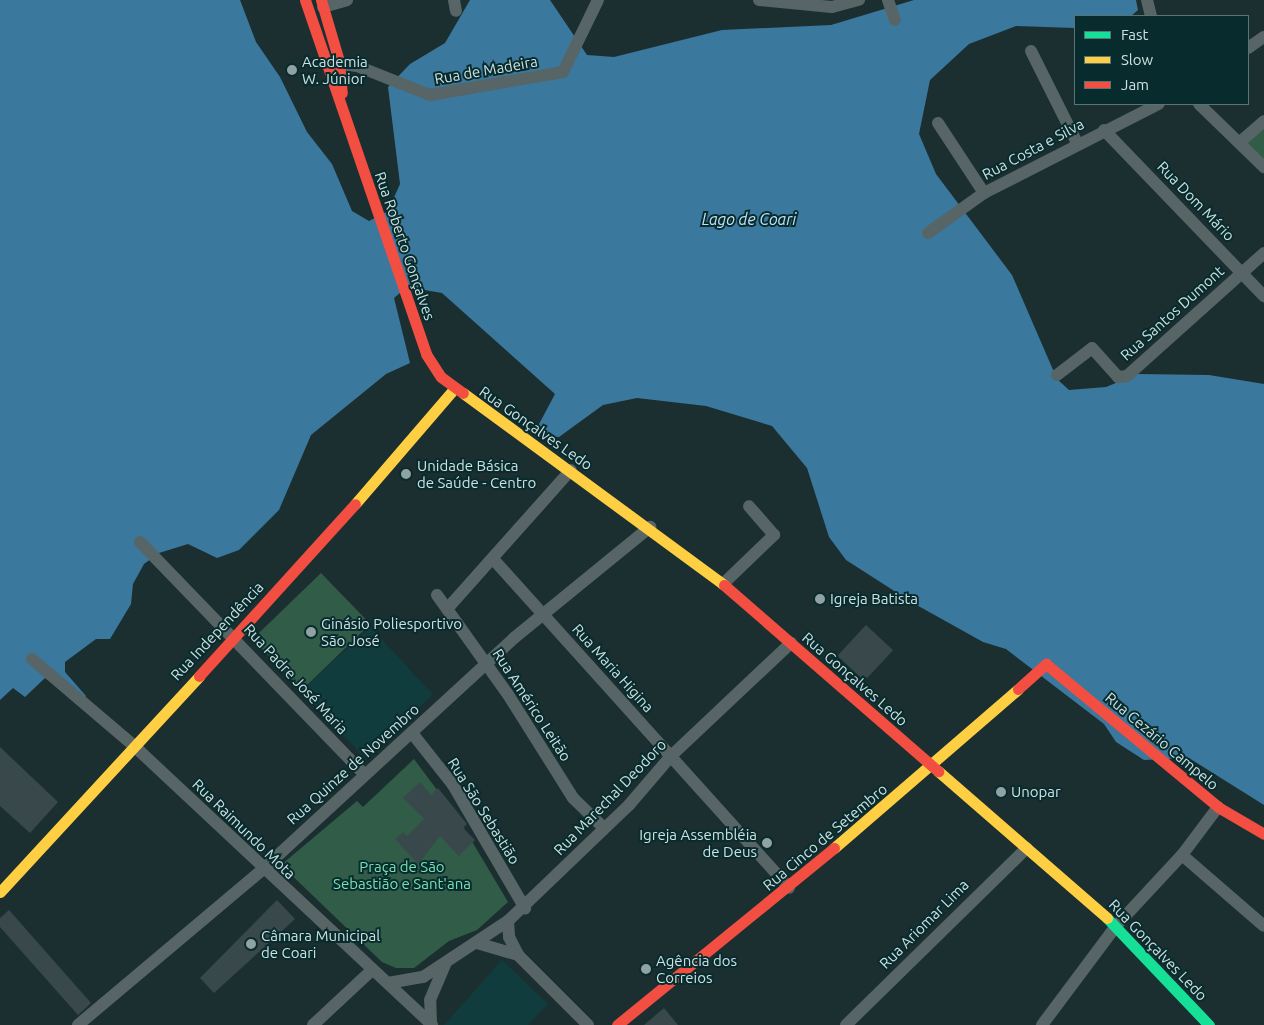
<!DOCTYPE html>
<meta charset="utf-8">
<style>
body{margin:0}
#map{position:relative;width:1264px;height:1025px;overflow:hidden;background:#1c2f30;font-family:Ubuntu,sans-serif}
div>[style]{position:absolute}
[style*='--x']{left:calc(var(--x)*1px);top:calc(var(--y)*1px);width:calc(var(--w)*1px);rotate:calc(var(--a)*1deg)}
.built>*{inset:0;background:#103c3e;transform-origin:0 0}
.green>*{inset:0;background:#315c48;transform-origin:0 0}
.water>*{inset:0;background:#3a789d}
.building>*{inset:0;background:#39484a;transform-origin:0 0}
.street>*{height:12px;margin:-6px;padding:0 6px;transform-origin:6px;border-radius:6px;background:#586566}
.fast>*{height:11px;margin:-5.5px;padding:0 5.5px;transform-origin:5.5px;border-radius:5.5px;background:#16e098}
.slow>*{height:11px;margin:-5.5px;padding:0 5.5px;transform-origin:5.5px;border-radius:5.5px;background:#ffcf43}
.jam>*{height:11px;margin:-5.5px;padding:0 5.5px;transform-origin:5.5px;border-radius:5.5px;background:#f24e42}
.dots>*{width:14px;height:14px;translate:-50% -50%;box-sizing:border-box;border:2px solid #082c2e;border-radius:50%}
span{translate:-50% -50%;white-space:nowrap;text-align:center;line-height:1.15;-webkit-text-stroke:4px #082c2e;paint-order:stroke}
.poi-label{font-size:15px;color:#cee0e1}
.left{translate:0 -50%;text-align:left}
.right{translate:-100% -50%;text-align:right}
.street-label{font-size:15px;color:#cee0e1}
.park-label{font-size:15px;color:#79e2b1}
.water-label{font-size:16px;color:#bfe2f9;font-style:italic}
.legend{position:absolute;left:1074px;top:15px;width:175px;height:90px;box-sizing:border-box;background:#082c2e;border:1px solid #577476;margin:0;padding:6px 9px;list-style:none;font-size:15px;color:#cee0e1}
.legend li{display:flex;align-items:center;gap:10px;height:25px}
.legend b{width:25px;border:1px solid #577476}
</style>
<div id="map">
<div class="built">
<i style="left:370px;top:627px;width:92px;height:93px;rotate:47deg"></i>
<i style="clip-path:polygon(502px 960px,548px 1004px,528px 1025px,444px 1025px)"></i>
</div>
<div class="green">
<i style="clip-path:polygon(1264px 125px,1264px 161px,1246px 142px)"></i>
<i style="left:321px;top:573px;width:71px;height:95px;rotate:46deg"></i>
<i style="clip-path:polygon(414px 759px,458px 818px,508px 902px,477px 930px,449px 941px,414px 968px,396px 968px,382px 962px,281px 865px,357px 801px,363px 807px)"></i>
</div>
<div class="water">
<i style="clip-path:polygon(0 0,240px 0,256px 42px,280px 77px,307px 132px,332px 164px,352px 211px,369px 221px,388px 211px,400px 184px,388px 87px,410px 64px,445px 43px,470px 0,550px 0,587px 55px,614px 57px,722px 30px,831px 25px,914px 0,1136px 0,1138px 10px,1131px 16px,1075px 16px,1075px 28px,1016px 26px,969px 44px,930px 80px,919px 134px,936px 174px,1012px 275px,1057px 379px,1069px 390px,1106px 387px,1138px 374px,1209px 375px,1264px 384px,1264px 805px,1189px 758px,1144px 760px,1116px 742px,1104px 724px,1006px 649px,983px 642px,913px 603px,846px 560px,829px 537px,807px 468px,772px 426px,706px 406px,637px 398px,603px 405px,559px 437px,543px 436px,538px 426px,555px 394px,442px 293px,407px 287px,394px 298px,410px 363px,386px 374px,311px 435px,279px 510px,239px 550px,217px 558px,188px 544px,159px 553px,144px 564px,133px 584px,131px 604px,110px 639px,96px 639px,65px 662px,65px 672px,86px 696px,82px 702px,45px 678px,25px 697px,13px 688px,0 700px)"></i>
</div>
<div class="building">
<i style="left:866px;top:625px;width:37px;height:42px;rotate:43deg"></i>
<i style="clip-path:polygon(0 747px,58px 802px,30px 833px,0 806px)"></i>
<i style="clip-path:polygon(420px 782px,431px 795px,438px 788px,467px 824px,463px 828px,475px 840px,459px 856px,440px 836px,418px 864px,395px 839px,403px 832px,407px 836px,424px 819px,403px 798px)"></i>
<i style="clip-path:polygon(277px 900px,295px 919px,214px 993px,200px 978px)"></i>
<i style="clip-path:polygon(9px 910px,91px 1003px,78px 1015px,0 927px,0 918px)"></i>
<i style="clip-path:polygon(664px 1008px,678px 1025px,644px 1025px)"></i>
</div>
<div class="street">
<i style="--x:454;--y:0;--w:11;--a:80"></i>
<i style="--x:759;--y:0;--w:73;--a:5.5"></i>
<i style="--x:832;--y:7;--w:28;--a:-15"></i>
<i style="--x:888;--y:0;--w:21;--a:71"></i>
<i style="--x:1147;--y:0;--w:16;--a:76"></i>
<i style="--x:323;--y:7;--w:25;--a:-16"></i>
<i style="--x:1248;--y:48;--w:19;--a:-35"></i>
<i style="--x:1031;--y:51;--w:103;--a:63.4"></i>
<i style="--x:333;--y:63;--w:24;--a:7"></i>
<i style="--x:357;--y:66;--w:79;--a:21.7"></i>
<i style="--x:430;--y:95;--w:135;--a:-9.8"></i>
<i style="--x:563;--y:72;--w:80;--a:-64.1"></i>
<i style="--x:1199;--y:104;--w:91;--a:44.1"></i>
<i style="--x:938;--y:123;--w:84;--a:56.7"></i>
<i style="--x:1104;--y:130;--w:231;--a:46.1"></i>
<i style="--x:1240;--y:142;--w:32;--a:-41"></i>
<i style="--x:928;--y:233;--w:69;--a:-35.5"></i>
<i style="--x:984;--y:193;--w:196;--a:-27"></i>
<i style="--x:1057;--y:375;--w:44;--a:-37.6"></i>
<i style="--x:1092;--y:348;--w:39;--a:48"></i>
<i style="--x:1118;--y:377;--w:9;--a:-6"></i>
<i style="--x:1127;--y:376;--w:184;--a:-41.9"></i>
<i style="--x:140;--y:542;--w:322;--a:46"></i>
<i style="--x:494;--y:560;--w:441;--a:48"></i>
<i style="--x:723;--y:584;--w:71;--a:-43.9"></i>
<i style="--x:774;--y:535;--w:38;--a:-131"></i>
<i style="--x:437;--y:595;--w:120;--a:54.5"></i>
<i style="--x:507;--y:693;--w:124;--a:57.8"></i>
<i style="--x:573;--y:798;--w:43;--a:44.1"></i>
<i style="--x:447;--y:609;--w:186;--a:-48.3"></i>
<i style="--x:32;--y:659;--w:131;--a:40.4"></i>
<i style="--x:132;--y:744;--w:411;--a:43.1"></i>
<i style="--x:412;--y:733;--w:66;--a:51.7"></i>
<i style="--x:453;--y:785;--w:143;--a:59.7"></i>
<i style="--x:1182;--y:855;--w:108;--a:40.9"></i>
<i style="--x:508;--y:921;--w:16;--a:86"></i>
<i style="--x:509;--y:937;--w:20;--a:63"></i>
<i style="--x:518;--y:955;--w:99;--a:45"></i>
<i style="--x:477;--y:943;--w:43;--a:16.3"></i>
<i style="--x:388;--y:983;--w:36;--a:-10"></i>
<i style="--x:423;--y:977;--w:102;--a:-33.4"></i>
<i style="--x:508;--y:921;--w:168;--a:-43.8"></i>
<i style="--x:629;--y:805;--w:65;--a:-49.4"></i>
<i style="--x:671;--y:756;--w:165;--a:-43.3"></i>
<i style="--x:431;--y:1023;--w:23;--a:-92"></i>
<i style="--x:430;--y:1000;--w:39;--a:-67"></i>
<i style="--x:78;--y:1025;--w:242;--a:-40.1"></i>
<i style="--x:263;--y:869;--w:341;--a:-42.6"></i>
<i style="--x:514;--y:638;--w:176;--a:-39.2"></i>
<i style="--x:313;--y:1025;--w:79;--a:-43"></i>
<i style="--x:846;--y:1025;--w:253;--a:-44.4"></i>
<i style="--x:1042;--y:1025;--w:124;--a:-53.2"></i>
<i style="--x:1116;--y:926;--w:97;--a:-47.1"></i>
<i style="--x:1182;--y:855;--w:60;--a:-53.1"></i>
</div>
<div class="fast">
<i style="--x:1107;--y:918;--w:148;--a:46.4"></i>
</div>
<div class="slow">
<i style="--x:463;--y:393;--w:324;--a:36.3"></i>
<i style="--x:355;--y:504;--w:152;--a:-49.3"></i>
<i style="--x:938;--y:771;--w:224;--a:41"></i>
<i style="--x:834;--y:848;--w:243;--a:-40.8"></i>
<i style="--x:0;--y:892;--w:294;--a:-47.3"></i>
</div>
<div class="jam">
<i style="--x:305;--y:0;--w:374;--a:71.1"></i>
<i style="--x:426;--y:354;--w:27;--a:57"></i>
<i style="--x:441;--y:377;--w:27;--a:36"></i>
<i style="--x:321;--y:0;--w:64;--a:73.6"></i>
<i style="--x:339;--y:61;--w:32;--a:85"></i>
<i style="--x:724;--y:585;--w:284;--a:41"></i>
<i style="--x:199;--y:676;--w:232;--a:-47.8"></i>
<i style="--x:1018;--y:689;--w:38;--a:-42"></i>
<i style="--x:1046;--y:664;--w:224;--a:39.7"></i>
<i style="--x:1218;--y:807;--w:53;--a:30.4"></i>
<i style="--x:617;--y:1025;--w:280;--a:-39.2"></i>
</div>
<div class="dots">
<i style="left:292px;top:70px;background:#90a2a3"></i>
<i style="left:406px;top:474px;background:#90a2a3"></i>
<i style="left:820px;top:599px;background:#90a2a3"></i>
<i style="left:311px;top:632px;background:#90a2a3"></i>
<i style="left:1001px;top:792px;background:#90a2a3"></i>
<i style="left:767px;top:843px;background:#90a2a3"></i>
<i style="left:251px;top:944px;background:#90a2a3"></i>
<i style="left:646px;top:969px;background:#90a2a3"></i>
</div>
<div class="poi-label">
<span class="left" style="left:302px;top:70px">Academia<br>W. Júnior</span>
<span class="left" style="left:417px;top:474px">Unidade Básica<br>de Saúde - Centro</span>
<span class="left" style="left:830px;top:599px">Igreja Batista</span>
<span class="left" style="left:321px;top:632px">Ginásio Poliesportivo<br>São José</span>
<span class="left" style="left:1011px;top:792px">Unopar</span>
<span class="right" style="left:757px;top:843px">Igreja Assembléia<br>de Deus</span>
<span class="left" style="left:261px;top:944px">Câmara Municipal<br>de Coari</span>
<span class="left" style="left:656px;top:969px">Agência dos<br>Correios</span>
</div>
<div class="street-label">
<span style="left:486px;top:70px;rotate:-10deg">Rua de Madeira</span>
<span style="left:1033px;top:149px;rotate:-28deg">Rua Costa e Silva</span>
<span style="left:1196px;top:201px;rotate:46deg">Rua Dom Mário</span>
<span style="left:405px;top:246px;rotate:71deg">Rua Roberto Gonçalves</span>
<span style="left:1172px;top:313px;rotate:-42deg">Rua Santos Dumont</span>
<span style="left:536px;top:428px;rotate:35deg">Rua Gonçalves Ledo</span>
<span style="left:217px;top:631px;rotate:-47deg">Rua Independência</span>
<span style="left:613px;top:668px;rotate:48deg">Rua Maria Higina</span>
<span style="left:296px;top:679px;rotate:47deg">Rua Padre José Maria</span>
<span style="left:855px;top:679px;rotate:41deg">Rua Gonçalves Ledo</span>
<span style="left:532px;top:705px;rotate:57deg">Rua Américo Leitão</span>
<span style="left:1162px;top:741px;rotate:40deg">Rua Cezário Campelo</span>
<span style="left:353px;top:764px;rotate:-42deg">Rua Quinze de Novembro</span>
<span style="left:610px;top:797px;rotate:-46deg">Rua Marechal Deodoro</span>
<span style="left:484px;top:811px;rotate:58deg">Rua São Sebastião</span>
<span style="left:244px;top:829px;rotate:44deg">Rua Raimundo Mota</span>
<span style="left:825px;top:837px;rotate:-40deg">Rua Cinco de Setembro</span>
<span style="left:924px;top:924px;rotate:-45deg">Rua Ariomar Lima</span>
<span style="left:1158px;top:950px;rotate:46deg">Rua Gonçalves Ledo</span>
</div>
<div class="park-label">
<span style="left:402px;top:875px">Praça de São<br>Sebastião e Sant'ana</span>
</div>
<div class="water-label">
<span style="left:749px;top:219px">Lago de Coari</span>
</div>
<ul class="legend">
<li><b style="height:6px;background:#16e098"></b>Fast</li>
<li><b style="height:6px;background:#ffcf43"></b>Slow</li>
<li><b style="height:6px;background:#f24e42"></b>Jam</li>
</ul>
</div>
